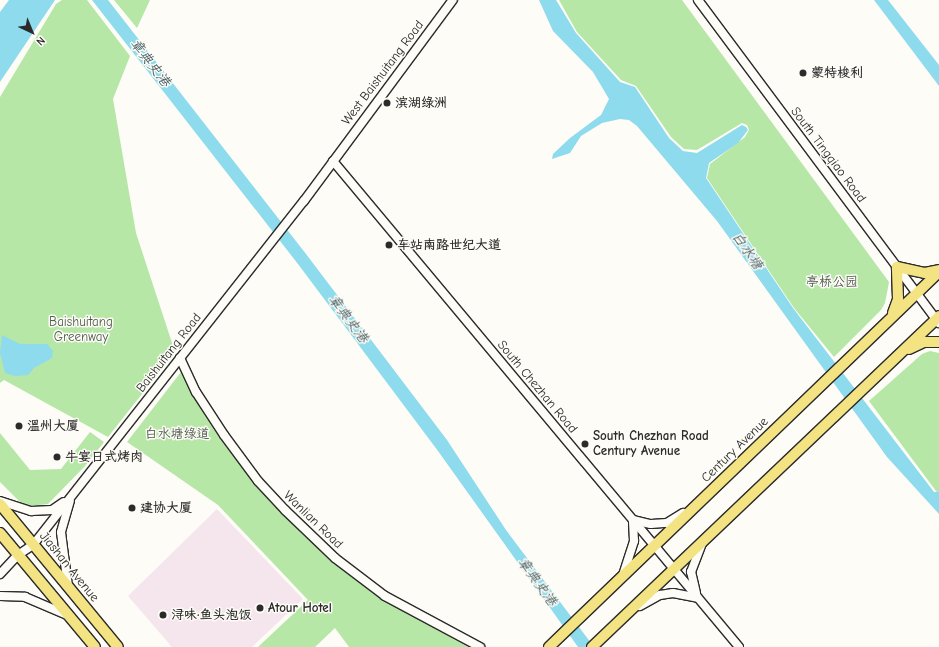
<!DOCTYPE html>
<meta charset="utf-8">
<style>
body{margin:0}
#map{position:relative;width:939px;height:647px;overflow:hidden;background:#fdfcf7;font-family:"Comic Neue","LXGW WenKai TC",sans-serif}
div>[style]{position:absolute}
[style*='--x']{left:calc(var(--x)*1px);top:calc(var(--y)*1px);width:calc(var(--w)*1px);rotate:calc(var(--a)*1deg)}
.built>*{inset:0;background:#f4e6ec}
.green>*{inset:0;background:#b6e7a6}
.water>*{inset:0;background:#8ddbec}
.roads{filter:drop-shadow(1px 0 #2b2b2b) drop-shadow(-1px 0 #2b2b2b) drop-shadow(0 1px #2b2b2b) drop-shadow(0 -1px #2b2b2b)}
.minor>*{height:8px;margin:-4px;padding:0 4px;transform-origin:4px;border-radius:4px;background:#fdfcf7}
.major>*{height:10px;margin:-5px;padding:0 5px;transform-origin:5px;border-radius:5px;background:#f4e382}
.dots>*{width:11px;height:11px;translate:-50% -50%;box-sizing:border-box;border:2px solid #fdfcf7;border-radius:50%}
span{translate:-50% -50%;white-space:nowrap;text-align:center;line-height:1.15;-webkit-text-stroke:3px #fdfcf7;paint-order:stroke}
.street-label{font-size:13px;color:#2b2b2b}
.poi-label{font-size:13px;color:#2b2b2b;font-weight:700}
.left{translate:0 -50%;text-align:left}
.park-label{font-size:13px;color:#4e5a4a}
.water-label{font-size:14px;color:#486065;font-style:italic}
.north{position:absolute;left:12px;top:12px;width:40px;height:40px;-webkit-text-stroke:3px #fdfcf7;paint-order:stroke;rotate:136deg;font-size:11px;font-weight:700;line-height:16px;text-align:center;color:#2b2b2b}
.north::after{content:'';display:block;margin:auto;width:14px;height:18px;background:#2b2b2b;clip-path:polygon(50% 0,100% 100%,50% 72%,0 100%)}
</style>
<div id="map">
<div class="built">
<i style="clip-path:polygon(217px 509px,303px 599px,252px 647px,172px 647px,128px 596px)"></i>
</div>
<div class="green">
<i style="clip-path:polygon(62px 0,87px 0,130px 56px,113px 99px,136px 233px,175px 352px,108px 437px,4px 380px,0 383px,0 97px,56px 4px)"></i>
<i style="clip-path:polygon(114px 0,150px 0,137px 28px)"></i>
<i style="clip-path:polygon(559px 0,682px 0,889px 282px,885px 303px,881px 310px,834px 357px,794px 308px,707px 178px,710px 164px,745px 137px,749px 130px,747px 125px,742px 123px,697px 150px,684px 149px,671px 137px,636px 86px,621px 80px,577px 32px)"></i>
<i style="clip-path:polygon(930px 351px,939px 353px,939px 495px,869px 401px,922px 354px)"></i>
<i style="clip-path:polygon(181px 372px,191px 393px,219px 437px,254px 483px,280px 511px,332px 560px,384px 599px,468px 647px,349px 647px,335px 628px,315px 647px,258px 647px,308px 600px,218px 505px,127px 442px)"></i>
<i style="clip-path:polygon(90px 432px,104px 442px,85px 466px,48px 504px,29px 506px,20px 502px,0 482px,0 433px,30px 470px,61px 469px)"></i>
</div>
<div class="water">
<i style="clip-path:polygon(9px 0,55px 0,0 82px,0 12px)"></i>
<i style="clip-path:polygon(92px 0,108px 0,306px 254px,447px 440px,506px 530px,594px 647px,578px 647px,438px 451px,298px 264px)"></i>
<i style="clip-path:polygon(539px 0,556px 0,576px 33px,620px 82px,635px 87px,669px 138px,683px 151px,697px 153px,742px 125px,746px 127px,748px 130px,738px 143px,709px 163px,706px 178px,793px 308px,934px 492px,939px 492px,939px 514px,887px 457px,717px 221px,637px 126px,629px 120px,620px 119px,602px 123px,581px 136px,570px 153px,552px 159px,553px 154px,570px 138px,601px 115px,609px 99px,593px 72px,553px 31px)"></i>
<i style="clip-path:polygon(874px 0,888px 0,939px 65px,939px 86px)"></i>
<i style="clip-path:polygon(2px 335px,20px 344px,47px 344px,53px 351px,52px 358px,34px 368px,28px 375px,15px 376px,5px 373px,0 353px)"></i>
</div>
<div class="roads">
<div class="minor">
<i style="--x:698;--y:0;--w:403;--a:53.3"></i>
<i style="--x:333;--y:161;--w:633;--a:50.12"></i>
<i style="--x:180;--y:358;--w:38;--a:65"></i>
<i style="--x:196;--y:392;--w:51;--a:56.9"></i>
<i style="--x:224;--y:435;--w:57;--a:53.5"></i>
<i style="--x:258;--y:481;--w:40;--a:47"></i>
<i style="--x:285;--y:510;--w:69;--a:43.8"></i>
<i style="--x:335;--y:558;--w:63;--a:37.2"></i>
<i style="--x:385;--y:596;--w:108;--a:28.2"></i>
<i style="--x:0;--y:501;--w:33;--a:18"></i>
<i style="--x:31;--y:511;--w:21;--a:-3"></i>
<i style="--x:52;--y:510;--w:14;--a:-34"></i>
<i style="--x:0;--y:574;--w:26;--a:-47"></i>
<i style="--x:18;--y:555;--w:18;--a:-34"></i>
<i style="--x:33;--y:545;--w:438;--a:-51.8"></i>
<i style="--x:304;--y:201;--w:250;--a:-53.5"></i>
<i style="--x:623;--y:575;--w:36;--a:-72"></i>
<i style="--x:634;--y:541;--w:21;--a:-93"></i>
<i style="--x:633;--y:520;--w:18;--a:13"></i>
<i style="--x:651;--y:524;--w:16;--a:-4"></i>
<i style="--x:667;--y:523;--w:19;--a:-32"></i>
<i style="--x:68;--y:586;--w:54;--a:-97.4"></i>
<i style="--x:61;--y:532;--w:32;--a:-74"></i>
<i style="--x:696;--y:593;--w:22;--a:-103"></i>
<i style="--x:691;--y:572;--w:31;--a:-69"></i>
<i style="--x:0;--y:596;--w:25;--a:2"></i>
<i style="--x:25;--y:597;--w:46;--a:23.2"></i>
<i style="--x:640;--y:606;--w:23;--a:-29"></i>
<i style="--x:660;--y:595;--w:13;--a:-9"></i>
<i style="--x:673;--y:593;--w:25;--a:11"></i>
</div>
<div class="major">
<i style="--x:893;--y:313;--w:15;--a:-70"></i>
<i style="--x:898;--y:299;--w:32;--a:-92"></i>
<i style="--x:897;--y:267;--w:29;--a:12"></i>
<i style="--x:925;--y:273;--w:14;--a:-12"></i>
<i style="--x:909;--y:349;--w:17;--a:-25"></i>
<i style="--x:924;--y:342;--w:15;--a:0"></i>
<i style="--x:0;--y:504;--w:185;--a:50.5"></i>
<i style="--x:0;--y:533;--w:148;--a:50.2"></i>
<i style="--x:549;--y:647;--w:541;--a:-43.88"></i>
<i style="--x:592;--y:647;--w:480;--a:-43.6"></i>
</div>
</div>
<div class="dots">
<i style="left:803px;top:73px;background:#2b2b2b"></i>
<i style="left:387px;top:103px;background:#2b2b2b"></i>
<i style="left:389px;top:245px;background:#2b2b2b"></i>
<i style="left:19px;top:426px;background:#2b2b2b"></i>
<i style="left:585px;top:444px;background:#2b2b2b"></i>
<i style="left:57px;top:457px;background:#2b2b2b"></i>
<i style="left:132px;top:508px;background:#2b2b2b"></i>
<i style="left:260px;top:608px;background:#2b2b2b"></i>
<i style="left:163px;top:615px;background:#2b2b2b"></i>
</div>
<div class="street-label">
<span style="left:383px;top:73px;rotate:-53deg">West Baishuitang Road</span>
<span style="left:828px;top:155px;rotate:53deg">South Tingqiao Road</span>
<span style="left:169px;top:353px;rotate:-52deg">Baishuitang Road</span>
<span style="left:537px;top:387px;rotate:50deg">South Chezhan Road</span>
<span style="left:735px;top:450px;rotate:-44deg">Century Avenue</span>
<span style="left:313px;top:520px;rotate:44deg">Wanlian Road</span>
<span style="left:69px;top:567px;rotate:51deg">Jiashan Avenue</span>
</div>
<div class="poi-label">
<span class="left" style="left:811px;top:73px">蒙特梭利</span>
<span class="left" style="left:395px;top:103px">滨湖绿洲</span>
<span class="left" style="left:397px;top:245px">车站南路世纪大道</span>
<span class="left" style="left:27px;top:426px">温州大厦</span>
<span class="left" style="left:593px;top:444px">South Chezhan Road<br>Century Avenue</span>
<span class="left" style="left:65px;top:457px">牛宴日式烤肉</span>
<span class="left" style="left:140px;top:508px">建协大厦</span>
<span class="left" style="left:268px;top:608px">Atour Hotel</span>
<span class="left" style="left:171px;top:615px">浔味·鱼头泡饭</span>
</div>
<div class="park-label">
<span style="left:832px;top:282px">亭桥公园</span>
<span style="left:81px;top:330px">Baishuitang<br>Greenway</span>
<span style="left:177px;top:434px">白水塘绿道</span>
</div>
<div class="water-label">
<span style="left:150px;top:63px;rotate:52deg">章典史港</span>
<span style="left:747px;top:251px;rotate:55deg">白水塘</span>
<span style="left:348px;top:319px;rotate:53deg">章典史港</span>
<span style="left:537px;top:582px;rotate:54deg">章典史港</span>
</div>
<div class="north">N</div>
</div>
